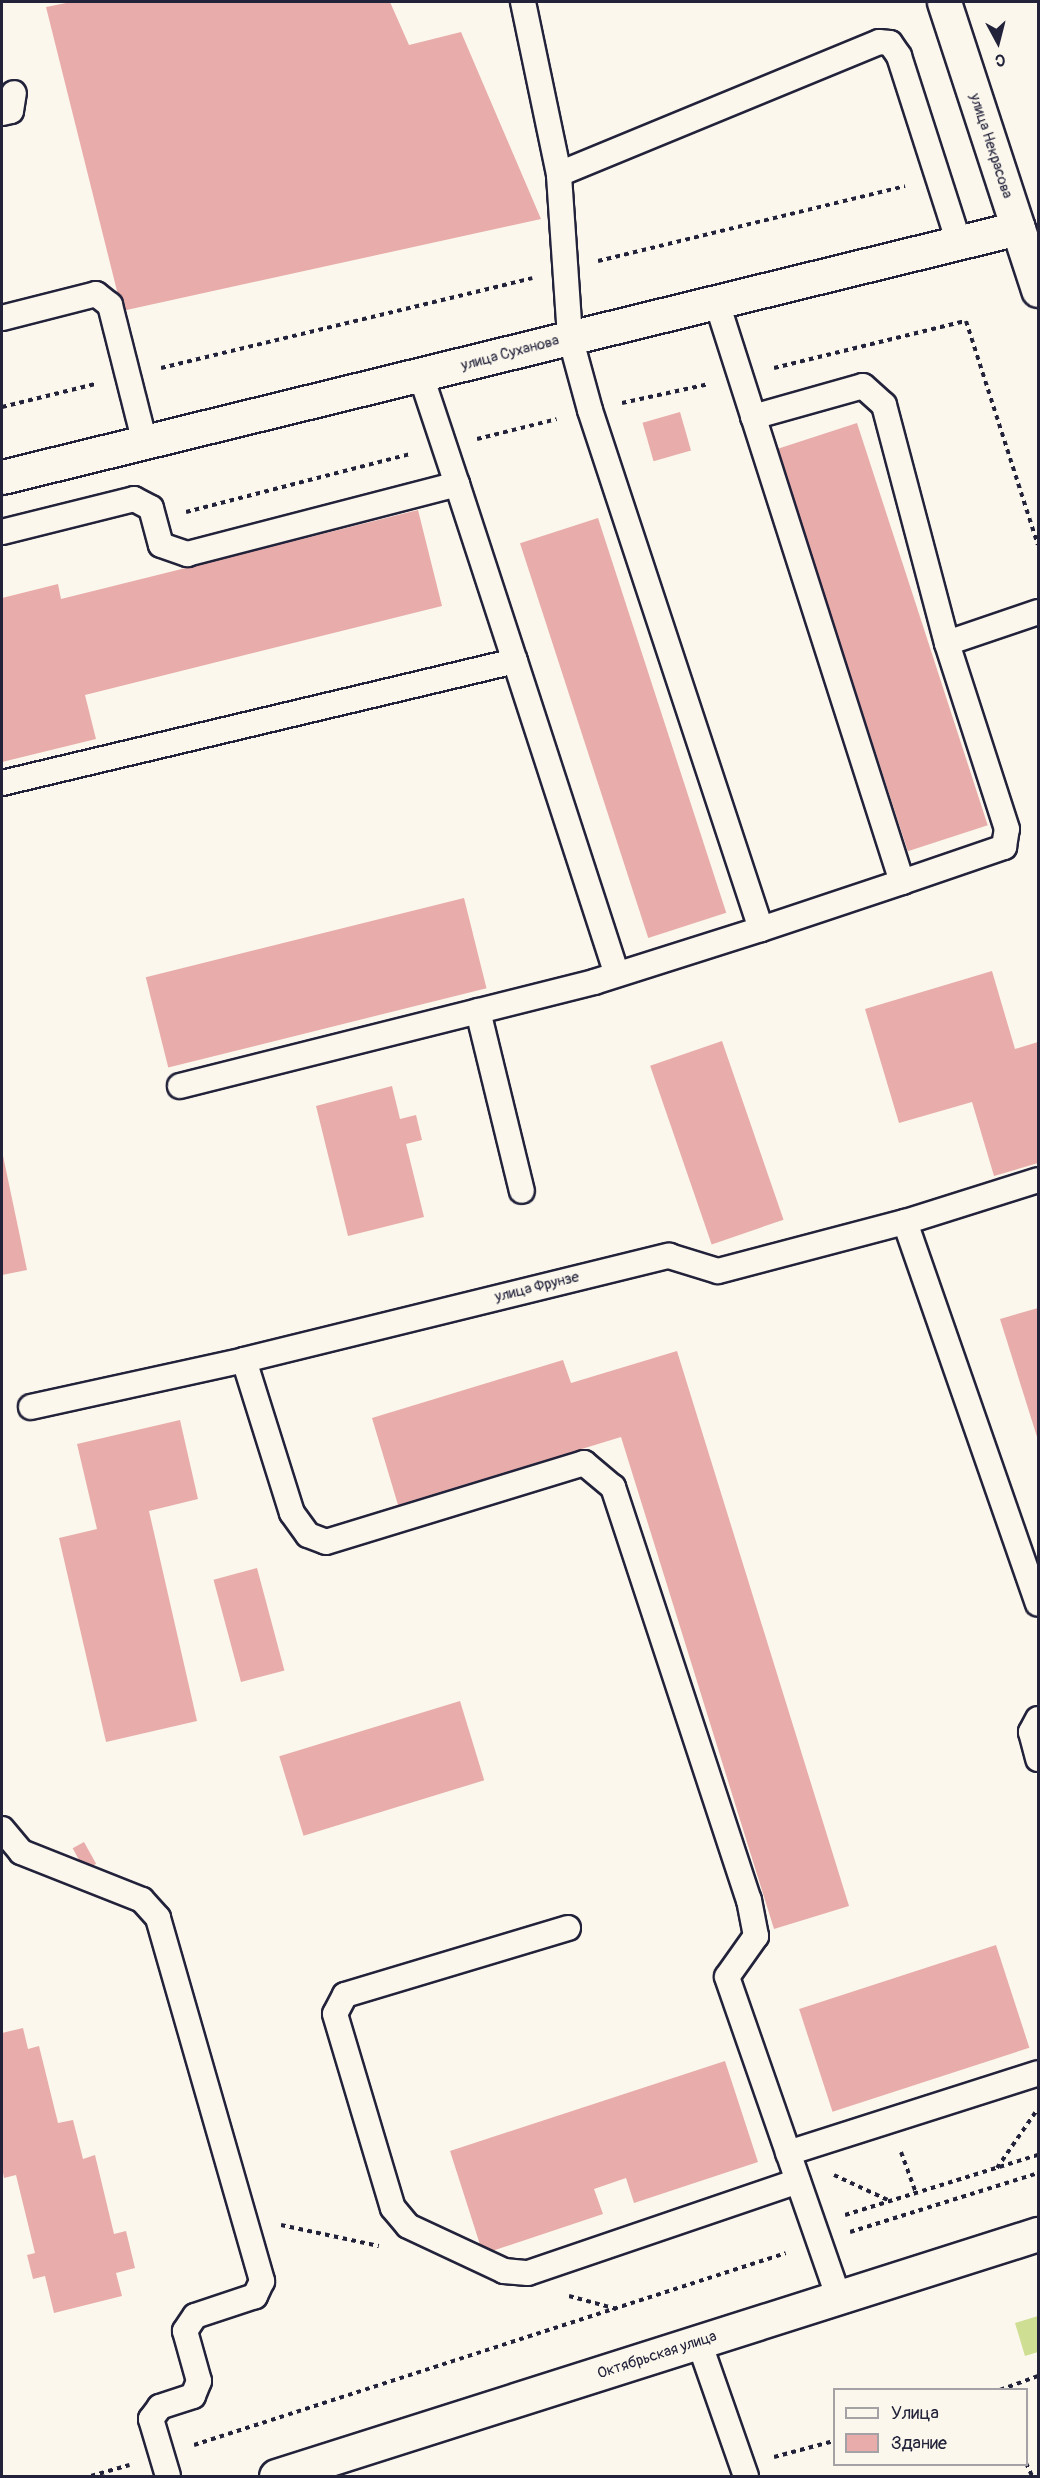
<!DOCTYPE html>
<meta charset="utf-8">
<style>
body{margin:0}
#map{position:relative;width:1040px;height:2478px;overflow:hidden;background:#fbf7ec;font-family:Pangolin,sans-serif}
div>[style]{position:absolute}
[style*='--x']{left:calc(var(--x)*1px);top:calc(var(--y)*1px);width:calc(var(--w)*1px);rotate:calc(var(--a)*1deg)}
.green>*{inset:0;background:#cede92}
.building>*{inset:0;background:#e8adaa;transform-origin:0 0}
.path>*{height:4px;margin-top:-2px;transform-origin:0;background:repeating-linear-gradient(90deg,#22223b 0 4.5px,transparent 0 9px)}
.roads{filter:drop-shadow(2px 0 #22223b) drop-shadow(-2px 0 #22223b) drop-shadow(0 2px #22223b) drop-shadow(0 -2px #22223b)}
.service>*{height:24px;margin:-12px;padding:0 12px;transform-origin:12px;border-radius:12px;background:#fbf7ec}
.tertiary>*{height:33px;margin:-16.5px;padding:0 16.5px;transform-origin:16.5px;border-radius:16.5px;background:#fbf7ec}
.primary>*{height:33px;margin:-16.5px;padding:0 16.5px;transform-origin:16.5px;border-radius:16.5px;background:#fbf7ec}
span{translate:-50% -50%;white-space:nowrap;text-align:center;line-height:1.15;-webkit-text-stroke:5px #fbf7ec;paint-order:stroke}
.street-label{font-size:15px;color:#22223b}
.frame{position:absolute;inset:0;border:3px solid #22223b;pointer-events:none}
.legend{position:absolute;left:833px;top:2388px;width:195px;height:78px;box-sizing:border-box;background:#fbf7ec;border:2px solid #a4a2a5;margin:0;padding:8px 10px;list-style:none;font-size:18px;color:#22223b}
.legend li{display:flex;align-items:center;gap:12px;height:30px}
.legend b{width:30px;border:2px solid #a4a2a5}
.north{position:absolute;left:968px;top:12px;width:60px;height:60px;-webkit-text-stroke:4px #fbf7ec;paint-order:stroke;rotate:173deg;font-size:16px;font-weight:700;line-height:24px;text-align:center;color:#22223b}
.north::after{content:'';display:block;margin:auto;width:21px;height:27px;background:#22223b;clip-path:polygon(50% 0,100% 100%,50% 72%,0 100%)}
</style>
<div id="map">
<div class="green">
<i style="clip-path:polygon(1038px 2316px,1038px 2352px,1025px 2356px,1015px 2323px)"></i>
</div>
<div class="building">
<i style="clip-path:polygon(71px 2px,390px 2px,409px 45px,461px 32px,541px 219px,122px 311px,46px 7px)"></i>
<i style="left:680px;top:412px;width:40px;height:39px;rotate:74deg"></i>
<i style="left:857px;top:423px;width:423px;height:84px;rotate:72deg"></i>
<i style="clip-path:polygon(418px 510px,442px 606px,85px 695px,96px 739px,2px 762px,2px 598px,58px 584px,61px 599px)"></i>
<i style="left:598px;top:518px;width:415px;height:82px;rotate:72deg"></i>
<i style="left:464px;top:898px;width:93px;height:328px;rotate:76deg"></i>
<i style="clip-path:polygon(992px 971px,1015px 1049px,1038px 1042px,1038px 1163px,994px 1176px,972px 1102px,899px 1123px,865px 1009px)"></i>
<i style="left:722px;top:1041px;width:189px;height:76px;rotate:71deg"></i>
<i style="clip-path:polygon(392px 1086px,400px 1119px,416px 1115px,422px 1140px,406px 1144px,424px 1217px,348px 1236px,316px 1106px)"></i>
<i style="clip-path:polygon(2px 1151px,27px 1270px,2px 1275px)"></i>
<i style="clip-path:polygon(1038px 1308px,1038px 1440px,1000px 1319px)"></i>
<i style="clip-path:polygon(677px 1351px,849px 1906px,774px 1929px,621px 1437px,398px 1505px,372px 1418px,563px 1360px,571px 1383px)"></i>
<i style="clip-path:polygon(180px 1420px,198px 1499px,149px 1511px,197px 1721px,106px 1742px,59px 1538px,97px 1529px,77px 1444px)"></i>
<i style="left:257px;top:1568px;width:106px;height:45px;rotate:75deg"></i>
<i style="left:460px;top:1701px;width:83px;height:189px;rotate:73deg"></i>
<i style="left:84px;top:1842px;width:25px;height:13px;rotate:61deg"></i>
<i style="left:996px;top:1945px;width:108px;height:207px;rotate:72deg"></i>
<i style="clip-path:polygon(23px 2028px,28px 2049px,39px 2046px,58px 2123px,73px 2120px,83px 2159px,95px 2155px,114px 2234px,126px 2231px,135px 2268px,116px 2273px,122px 2296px,54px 2313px,45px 2276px,33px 2279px,27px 2255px,35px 2253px,16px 2175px,4px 2178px,2px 2168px,2px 2033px)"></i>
<i style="clip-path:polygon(725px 2061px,758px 2162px,634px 2203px,626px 2178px,594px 2189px,603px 2214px,483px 2254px,450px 2151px)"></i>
</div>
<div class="path">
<i style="--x:598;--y:261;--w:316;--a:-13.7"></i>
<i style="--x:161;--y:368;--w:382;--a:-13.6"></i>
<i style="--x:774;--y:368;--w:198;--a:-13.8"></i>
<i style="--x:966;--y:321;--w:235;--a:72.2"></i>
<i style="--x:622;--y:403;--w:89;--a:-12.3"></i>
<i style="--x:2;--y:407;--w:96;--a:-13.9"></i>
<i style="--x:477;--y:439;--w:82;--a:-14"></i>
<i style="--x:186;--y:512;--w:232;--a:-14.5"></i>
<i style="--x:901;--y:2152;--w:44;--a:69.9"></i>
<i style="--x:997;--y:2168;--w:70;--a:-55.4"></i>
<i style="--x:834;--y:2175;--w:62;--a:24.9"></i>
<i style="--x:845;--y:2215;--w:202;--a:-17.3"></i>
<i style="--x:281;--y:2225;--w:100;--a:12.1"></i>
<i style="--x:850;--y:2232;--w:197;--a:-17.4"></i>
<i style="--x:569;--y:2296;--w:50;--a:15.2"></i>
<i style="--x:1000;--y:2390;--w:40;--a:-20.2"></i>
<i style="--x:194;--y:2445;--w:622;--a:-17.97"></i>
<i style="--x:774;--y:2457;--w:62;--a:-14.9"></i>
<i style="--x:1026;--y:2463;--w:14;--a:65"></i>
<i style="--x:91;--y:2476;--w:40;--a:-16"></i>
</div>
<div class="roads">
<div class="service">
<i style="--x:523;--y:2;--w:176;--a:78.2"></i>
<i style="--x:2;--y:113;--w:9;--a:-13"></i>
<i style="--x:11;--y:111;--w:18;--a:-81"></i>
<i style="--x:717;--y:303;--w:608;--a:72.28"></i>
<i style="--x:902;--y:882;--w:108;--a:-18.9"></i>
<i style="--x:1004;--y:847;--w:18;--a:-81"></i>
<i style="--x:1007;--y:829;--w:195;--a:-107.9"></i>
<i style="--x:947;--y:643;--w:96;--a:-18.8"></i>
<i style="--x:2;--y:318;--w:97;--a:-14.3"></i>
<i style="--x:96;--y:294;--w:18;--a:38"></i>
<i style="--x:110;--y:305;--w:142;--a:75.8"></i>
<i style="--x:421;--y:376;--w:114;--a:71.6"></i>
<i style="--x:753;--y:417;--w:114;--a:-15.7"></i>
<i style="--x:863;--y:386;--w:28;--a:42"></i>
<i style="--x:884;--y:405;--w:246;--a:75.2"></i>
<i style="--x:2;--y:532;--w:136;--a:-14"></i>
<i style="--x:134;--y:499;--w:19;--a:28"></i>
<i style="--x:151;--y:508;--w:38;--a:75"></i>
<i style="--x:161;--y:545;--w:28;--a:19"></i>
<i style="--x:187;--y:554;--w:279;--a:-14.5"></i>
<i style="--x:457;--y:484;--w:186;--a:71.9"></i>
<i style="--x:515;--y:661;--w:527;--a:166.62"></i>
<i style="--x:515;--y:661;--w:329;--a:72"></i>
<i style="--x:761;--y:929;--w:149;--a:-18.4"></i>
<i style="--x:478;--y:1011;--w:185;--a:76.3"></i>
<i style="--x:180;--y:1086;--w:427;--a:-14.1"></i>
<i style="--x:594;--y:982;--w:175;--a:-17.6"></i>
<i style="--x:761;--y:929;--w:546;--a:-108.24"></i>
<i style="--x:590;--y:410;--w:76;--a:-105.3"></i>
<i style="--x:570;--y:337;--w:163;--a:-93.9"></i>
<i style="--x:559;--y:174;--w:346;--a:-22.4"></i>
<i style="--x:879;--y:42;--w:11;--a:5"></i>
<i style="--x:890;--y:43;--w:16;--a:55"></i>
<i style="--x:899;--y:56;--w:196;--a:72.2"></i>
<i style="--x:905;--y:1222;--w:404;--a:70.8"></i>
<i style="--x:244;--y:1360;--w:160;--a:72.6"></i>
<i style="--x:292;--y:1513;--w:27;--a:54"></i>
<i style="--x:308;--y:1535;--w:19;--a:21"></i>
<i style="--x:326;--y:1542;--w:270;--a:-17"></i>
<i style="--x:584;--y:1463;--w:38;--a:40"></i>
<i style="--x:613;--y:1487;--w:435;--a:71.8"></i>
<i style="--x:749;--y:1900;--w:37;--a:79"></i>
<i style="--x:756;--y:1936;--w:50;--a:125.3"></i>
<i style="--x:727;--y:1977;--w:338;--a:70.8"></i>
<i style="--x:31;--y:1407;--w:218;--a:-12.4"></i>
<i style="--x:244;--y:1360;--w:438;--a:-13.8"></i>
<i style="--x:669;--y:1256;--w:51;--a:17"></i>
<i style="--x:718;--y:1271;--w:193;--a:-14.7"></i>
<i style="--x:905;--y:1222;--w:139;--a:-17.5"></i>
<i style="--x:1038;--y:1719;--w:15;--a:118"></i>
<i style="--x:1031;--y:1732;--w:28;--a:75"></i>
<i style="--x:2;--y:1829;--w:30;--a:50"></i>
<i style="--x:21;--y:1852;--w:130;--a:21.6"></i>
<i style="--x:142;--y:1900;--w:24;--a:48"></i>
<i style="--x:158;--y:1918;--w:378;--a:74"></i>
<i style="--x:262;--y:2281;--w:17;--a:115"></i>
<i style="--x:255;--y:2296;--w:63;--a:161.6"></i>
<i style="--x:195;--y:2316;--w:18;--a:124"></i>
<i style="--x:185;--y:2331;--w:52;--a:74.4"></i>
<i style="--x:199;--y:2381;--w:16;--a:112"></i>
<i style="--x:193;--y:2396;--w:35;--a:162"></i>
<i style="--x:160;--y:2407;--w:15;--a:127"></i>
<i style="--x:151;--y:2419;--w:59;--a:73.4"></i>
<i style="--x:568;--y:1928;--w:233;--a:163.3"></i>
<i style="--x:345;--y:1995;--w:21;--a:118"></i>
<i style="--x:335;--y:2014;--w:202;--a:73.4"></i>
<i style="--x:393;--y:2208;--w:23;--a:50"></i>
<i style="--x:408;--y:2226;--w:106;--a:25.1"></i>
<i style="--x:504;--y:2271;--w:24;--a:5"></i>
<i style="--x:528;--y:2273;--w:285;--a:-18.8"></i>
<i style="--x:788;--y:2153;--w:262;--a:-17.7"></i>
<i style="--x:699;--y:2342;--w:142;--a:70.7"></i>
</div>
<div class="tertiary">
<i style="--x:2;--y:477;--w:1046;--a:-13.77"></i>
<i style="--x:276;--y:2476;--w:800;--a:-17.62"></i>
</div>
<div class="primary">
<i style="--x:944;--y:2;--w:303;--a:71.9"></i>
</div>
</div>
<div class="street-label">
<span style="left:991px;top:146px;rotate:72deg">улица Некрасова</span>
<span style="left:510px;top:353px;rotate:-15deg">улица Суханова</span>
<span style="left:537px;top:1287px;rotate:-14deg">улица Фрунзе</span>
<span style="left:657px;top:2355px;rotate:-18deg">Октябрьская улица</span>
</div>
<div class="frame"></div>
<ul class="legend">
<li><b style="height:8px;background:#fbf7ec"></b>Улица</li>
<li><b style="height:16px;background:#e8adaa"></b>Здание</li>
</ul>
<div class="north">С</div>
</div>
